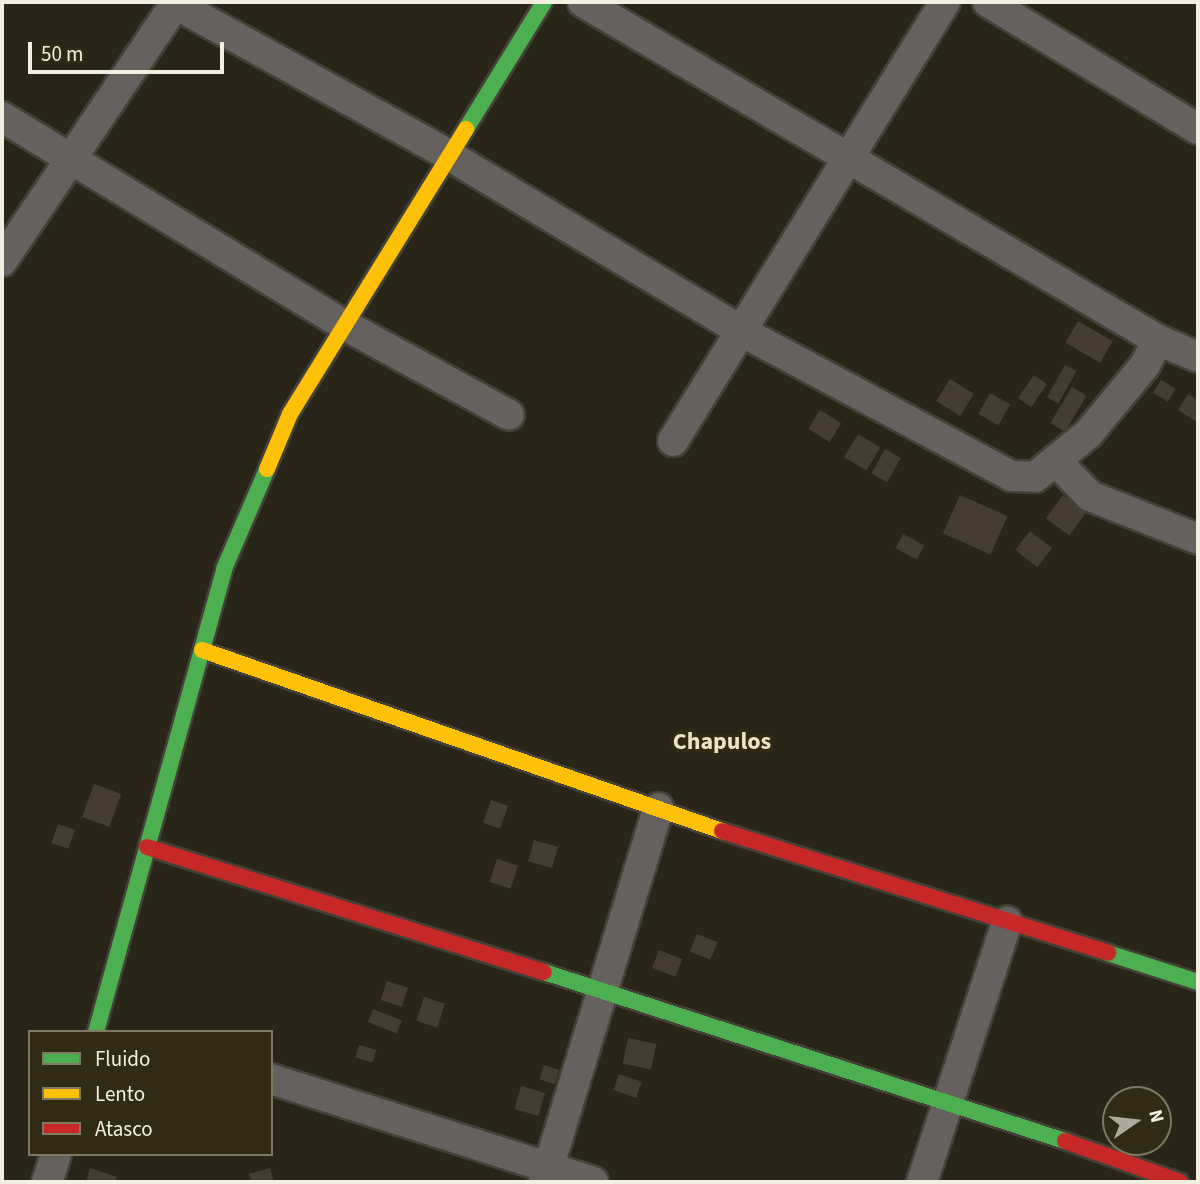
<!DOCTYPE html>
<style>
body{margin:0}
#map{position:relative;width:1200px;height:1184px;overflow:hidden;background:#292619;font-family:"Source Sans 3",sans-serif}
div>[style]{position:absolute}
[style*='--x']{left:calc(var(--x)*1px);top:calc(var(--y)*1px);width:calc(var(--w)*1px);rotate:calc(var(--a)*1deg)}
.building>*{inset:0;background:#453e30;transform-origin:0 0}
.roads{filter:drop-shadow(2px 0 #434137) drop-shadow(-2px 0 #434137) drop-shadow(0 2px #434137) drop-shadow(0 -2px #434137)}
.street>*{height:30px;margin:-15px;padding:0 15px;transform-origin:15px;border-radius:15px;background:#65615f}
.fast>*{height:16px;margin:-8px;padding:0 8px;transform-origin:8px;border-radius:8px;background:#4caf50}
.slow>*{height:16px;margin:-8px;padding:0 8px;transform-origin:8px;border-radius:8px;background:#ffc107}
.jam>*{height:16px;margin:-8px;padding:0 8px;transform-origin:8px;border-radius:8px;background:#c62828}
span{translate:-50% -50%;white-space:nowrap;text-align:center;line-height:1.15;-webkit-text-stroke:7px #302b12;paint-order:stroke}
.quarter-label{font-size:24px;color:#ebe5c6;font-weight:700}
.frame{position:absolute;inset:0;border:4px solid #f2efe0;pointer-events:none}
.legend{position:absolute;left:28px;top:1030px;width:245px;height:126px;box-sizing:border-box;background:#302b12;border:2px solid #7e7964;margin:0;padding:9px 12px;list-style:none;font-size:21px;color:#f2efe0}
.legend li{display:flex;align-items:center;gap:14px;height:35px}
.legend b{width:35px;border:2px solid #7e7964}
.north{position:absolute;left:1102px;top:1086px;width:70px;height:70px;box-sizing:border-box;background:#302b12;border:2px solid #7e7964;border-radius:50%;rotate:76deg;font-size:19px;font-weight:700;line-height:28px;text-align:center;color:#f2efe0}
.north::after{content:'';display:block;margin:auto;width:24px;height:32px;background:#aca99a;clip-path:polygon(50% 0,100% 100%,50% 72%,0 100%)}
.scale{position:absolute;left:28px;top:42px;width:196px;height:32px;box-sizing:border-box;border:4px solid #f2efe0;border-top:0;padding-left:9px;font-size:21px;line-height:24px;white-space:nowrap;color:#f2efe0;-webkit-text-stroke:5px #302b12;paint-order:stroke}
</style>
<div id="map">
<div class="building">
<i style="left:1078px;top:321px;width:40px;height:25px;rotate:30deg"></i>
<i style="left:1065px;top:365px;width:13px;height:37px;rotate:29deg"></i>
<i style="left:1034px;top:375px;width:16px;height:28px;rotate:35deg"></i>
<i style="left:950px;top:379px;width:28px;height:26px;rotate:32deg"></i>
<i style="left:1161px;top:380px;width:17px;height:15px;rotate:31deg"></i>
<i style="left:1072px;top:387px;width:17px;height:42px;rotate:31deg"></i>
<i style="left:990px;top:393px;width:23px;height:24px;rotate:29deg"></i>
<i style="clip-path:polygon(1188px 394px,1198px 400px,1198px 423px,1178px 410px)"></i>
<i style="left:820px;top:410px;width:25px;height:22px;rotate:32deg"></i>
<i style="left:858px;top:434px;width:26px;height:27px;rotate:31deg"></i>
<i style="left:885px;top:449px;width:18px;height:28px;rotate:29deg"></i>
<i style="left:960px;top:495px;width:52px;height:42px;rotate:24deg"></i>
<i style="left:1063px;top:495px;width:29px;height:29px;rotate:36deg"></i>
<i style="left:1030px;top:531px;width:28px;height:24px;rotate:38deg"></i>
<i style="left:903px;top:534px;width:24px;height:16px;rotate:28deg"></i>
<i style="left:94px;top:784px;width:29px;height:35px;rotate:20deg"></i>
<i style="left:491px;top:800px;width:18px;height:24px;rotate:19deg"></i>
<i style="left:58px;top:824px;width:18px;height:20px;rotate:19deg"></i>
<i style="left:534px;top:840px;width:25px;height:22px;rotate:16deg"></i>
<i style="left:497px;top:859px;width:22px;height:24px;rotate:18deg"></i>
<i style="left:697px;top:934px;width:22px;height:19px;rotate:22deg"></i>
<i style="left:659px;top:950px;width:25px;height:19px;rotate:21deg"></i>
<i style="left:387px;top:981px;width:22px;height:20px;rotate:18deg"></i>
<i style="left:424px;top:997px;width:22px;height:25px;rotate:18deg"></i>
<i style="left:373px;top:1009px;width:31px;height:14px;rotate:22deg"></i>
<i style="left:628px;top:1038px;width:29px;height:26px;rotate:12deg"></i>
<i style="left:359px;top:1045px;width:18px;height:13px;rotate:16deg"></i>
<i style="left:544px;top:1065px;width:16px;height:15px;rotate:18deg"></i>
<i style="left:619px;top:1074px;width:24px;height:17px;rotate:19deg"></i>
<i style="left:521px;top:1086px;width:25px;height:24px;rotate:16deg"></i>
<i style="clip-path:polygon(90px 1168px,117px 1177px,115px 1182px,86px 1182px)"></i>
<i style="clip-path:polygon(270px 1168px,274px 1182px,252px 1182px,249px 1174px)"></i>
</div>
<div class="roads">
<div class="street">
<i style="--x:172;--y:2;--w:314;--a:28.9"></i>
<i style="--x:447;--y:154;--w:343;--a:31"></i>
<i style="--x:741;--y:331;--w:387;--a:-58.2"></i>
<i style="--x:583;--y:2;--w:667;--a:30.45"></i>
<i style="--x:1158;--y:340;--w:43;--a:23"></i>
<i style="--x:988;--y:2;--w:245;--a:31.2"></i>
<i style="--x:2;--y:117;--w:399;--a:31.3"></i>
<i style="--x:343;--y:324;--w:189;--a:28.7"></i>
<i style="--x:2;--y:261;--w:313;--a:-56"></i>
<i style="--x:673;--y:441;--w:129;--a:-58.3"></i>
<i style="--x:741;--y:331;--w:306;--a:28.2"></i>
<i style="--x:1011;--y:476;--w:24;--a:2"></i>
<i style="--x:1035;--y:477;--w:68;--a:-39.1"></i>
<i style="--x:1088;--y:434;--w:89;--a:-50.4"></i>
<i style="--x:1145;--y:365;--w:28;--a:-63"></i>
<i style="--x:1058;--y:463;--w:46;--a:45.9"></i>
<i style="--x:1090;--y:496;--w:116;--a:21.7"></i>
<i style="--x:271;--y:1079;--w:338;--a:17.7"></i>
<i style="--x:47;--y:1182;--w:29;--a:-72"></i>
<i style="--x:544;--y:1182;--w:391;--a:-73"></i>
<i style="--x:922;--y:1182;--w:274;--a:-71.9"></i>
</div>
<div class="fast">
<i style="--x:466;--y:129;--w:149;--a:-58.4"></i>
<i style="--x:1108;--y:953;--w:95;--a:17.9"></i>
<i style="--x:544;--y:972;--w:548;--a:17.97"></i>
<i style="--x:96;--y:1032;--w:480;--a:-74.5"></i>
<i style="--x:224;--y:569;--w:109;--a:-66.7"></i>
</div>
<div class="slow">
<i style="--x:267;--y:469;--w:60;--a:-67.3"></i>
<i style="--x:290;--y:414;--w:335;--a:-58.3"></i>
<i style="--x:202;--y:650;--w:551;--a:19.19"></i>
</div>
<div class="jam">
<i style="--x:722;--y:831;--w:405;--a:17.5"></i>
<i style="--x:147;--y:847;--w:416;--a:17.5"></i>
<i style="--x:1065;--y:1141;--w:122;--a:19.6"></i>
</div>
</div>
<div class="quarter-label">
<span style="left:722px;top:742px">Chapulos</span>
</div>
<div class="frame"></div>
<ul class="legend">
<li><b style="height:9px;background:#4caf50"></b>Fluido</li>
<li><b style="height:9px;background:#ffc107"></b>Lento</li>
<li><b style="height:9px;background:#c62828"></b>Atasco</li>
</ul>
<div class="north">N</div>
<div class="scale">50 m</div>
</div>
